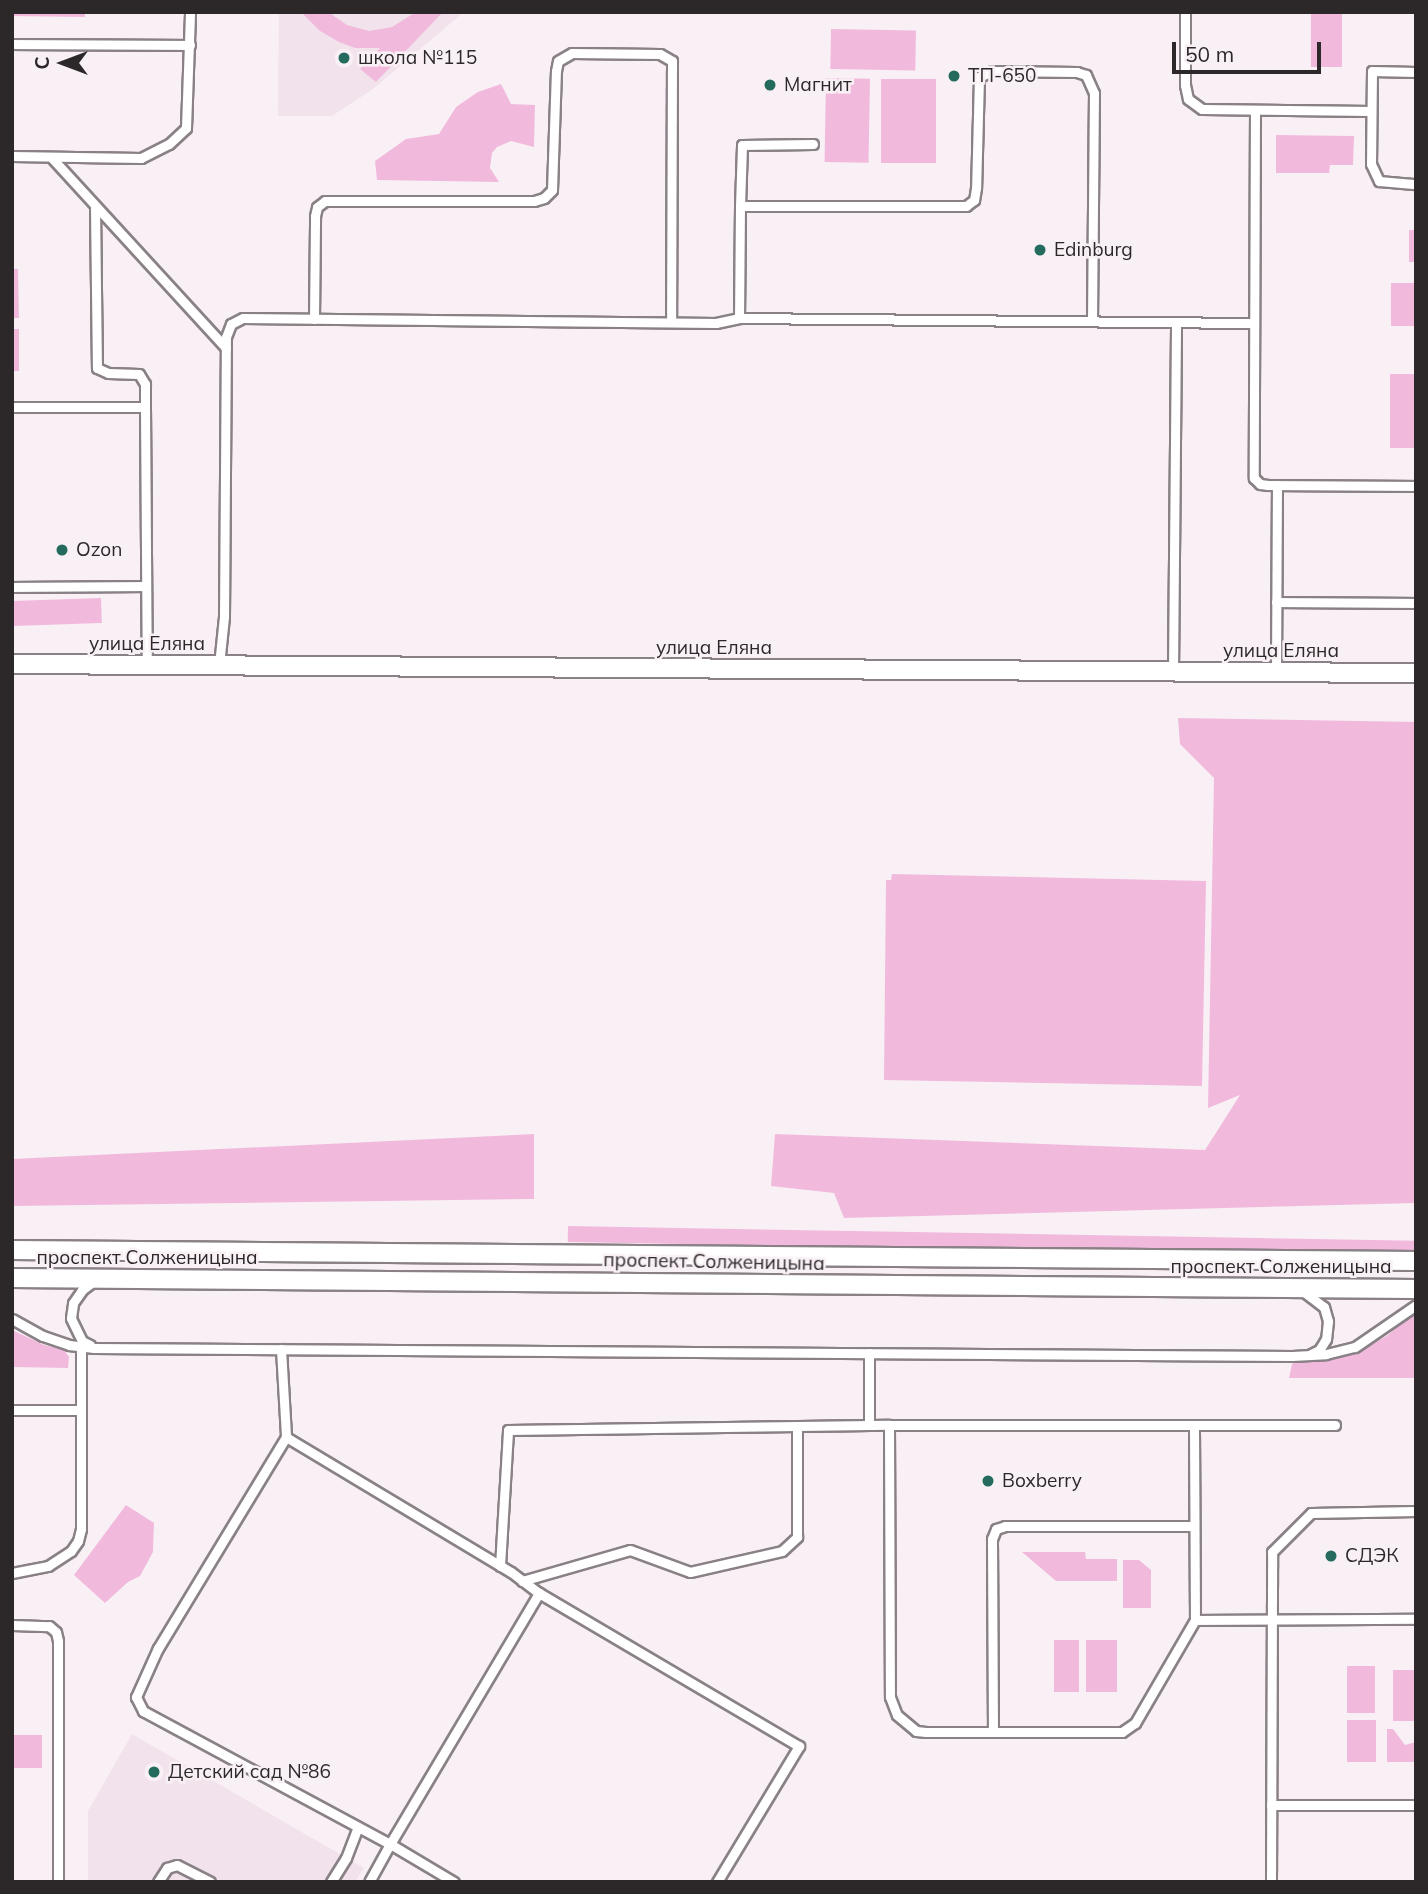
<!DOCTYPE html>
<meta charset="utf-8">
<style>
body{margin:0}
#map{position:relative;width:1428px;height:1894px;overflow:hidden;background:#f9f0f5;font-family:Mulish,sans-serif}
div>[style]{position:absolute}
[style*='--x']{left:calc(var(--x)*1px);top:calc(var(--y)*1px);width:calc(var(--w)*1px);rotate:calc(var(--a)*1deg)}
.built>*{inset:0;background:#f2e2ec}
.green>*{inset:0;background:#f1badd;transform-origin:0 0}
.roads{filter:drop-shadow(2px 0 #898186) drop-shadow(-2px 0 #898186) drop-shadow(0 2px #898186) drop-shadow(0 -2px #898186)}
.service>*{height:9px;margin:-4.5px;padding:0 4.5px;transform-origin:4.5px;border-radius:4.5px;background:#fff}
.minor>*{height:18px;margin:-9px;padding:0 9px;transform-origin:9px;border-radius:9px;background:#fff}
.dots>*{width:19px;height:19px;translate:-50% -50%;box-sizing:border-box;border:4px solid #f9f0f5;border-radius:50%}
span{translate:-50% -50%;white-space:nowrap;text-align:center;line-height:1.15;-webkit-text-stroke:5px #f9f0f5;paint-order:stroke}
.poi-label{font-size:19px;color:#2c282a}
.left{translate:0 -50%;text-align:left}
.street-label{font-size:19px;color:#2c282a}
.frame{position:absolute;inset:0;border:14px solid #2c282a;pointer-events:none}
.north{position:absolute;left:28px;top:28px;width:70px;height:70px;-webkit-text-stroke:5px #f9f0f5;paint-order:stroke;rotate:270deg;font-size:19px;font-weight:700;line-height:28px;text-align:center;color:#2c282a}
.north::after{content:'';display:block;margin:auto;width:24px;height:32px;background:#2c282a;clip-path:polygon(50% 0,100% 100%,50% 72%,0 100%)}
.scale{position:absolute;left:1172px;top:42px;width:149px;height:32px;box-sizing:border-box;border:4px solid #2c282a;border-top:0;padding-left:9px;font-size:21px;line-height:24px;white-space:nowrap;color:#2c282a;-webkit-text-stroke:5px #f9f0f5;paint-order:stroke}
</style>
<div id="map">
<div class="built">
<i style="clip-path:polygon(279px 12px,464px 12px,373px 89px,332px 116px,278px 116px)"></i>
<i style="clip-path:polygon(132px 1734px,364px 1868px,355px 1882px,88px 1882px,88px 1811px)"></i>
</div>
<div class="green">
<i style="clip-path:polygon(12px 12px,85px 12px,85px 17px,12px 16px)"></i>
<i style="clip-path:polygon(301px 12px,328px 12px,347px 25px,369px 31px,392px 27px,416px 12px,443px 12px,376px 82px,360px 69px,380px 48px,355px 48px,339px 42px,320px 31px)"></i>
<i style="left:1311px;top:12px;width:31px;height:55px"></i>
<i style="left:831px;top:29px;width:85px;height:40px;rotate:1deg"></i>
<i style="left:826px;top:78px;width:44px;height:84px;rotate:1deg"></i>
<i style="left:881px;top:79px;width:55px;height:84px"></i>
<i style="clip-path:polygon(501px 84px,511px 104px,535px 105px,534px 147px,511px 141px,497px 147px,492px 153px,490px 168px,499px 182px,377px 180px,375px 161px,406px 139px,439px 134px,456px 107px,478px 92px)"></i>
<i style="clip-path:polygon(1276px 135px,1354px 136px,1353px 165px,1330px 165px,1329px 173px,1276px 173px)"></i>
<i style="left:1409px;top:230px;width:7px;height:32px"></i>
<i style="clip-path:polygon(12px 269px,18px 269px,19px 318px,12px 318px)"></i>
<i style="left:1391px;top:283px;width:25px;height:43px"></i>
<i style="left:12px;top:329px;width:7px;height:42px"></i>
<i style="left:1390px;top:374px;width:26px;height:74px"></i>
<i style="left:101px;top:598px;width:25px;height:89px;rotate:88deg"></i>
<i style="clip-path:polygon(1178px 718px,1416px 722px,1416px 1203px,844px 1218px,834px 1193px,771px 1186px,775px 1134px,1205px 1150px,1240px 1095px,1208px 1108px,1214px 778px,1180px 744px)"></i>
<i style="clip-path:polygon(892px 874px,1206px 881px,1202px 1086px,884px 1080px,886px 880px,891px 880px)"></i>
<i style="clip-path:polygon(534px 1134px,534px 1199px,12px 1206px,12px 1159px)"></i>
<i style="left:568px;top:1226px;width:848px;height:16px;rotate:1deg"></i>
<i style="clip-path:polygon(1416px 1310px,1416px 1378px,1289px 1378px,1292px 1364px,1297px 1361px,1340px 1357px,1364px 1348px,1387px 1336px)"></i>
<i style="clip-path:polygon(12px 1330px,44px 1345px,64px 1350px,69px 1357px,68px 1368px,12px 1367px)"></i>
<i style="clip-path:polygon(126px 1505px,154px 1523px,153px 1552px,140px 1576px,128px 1582px,105px 1603px,74px 1575px)"></i>
<i style="clip-path:polygon(1022px 1552px,1085px 1552px,1086px 1559px,1117px 1559px,1117px 1581px,1056px 1581px)"></i>
<i style="clip-path:polygon(1123px 1560px,1139px 1560px,1151px 1570px,1151px 1608px,1123px 1608px)"></i>
<i style="left:1054px;top:1640px;width:25px;height:52px"></i>
<i style="left:1086px;top:1640px;width:31px;height:52px"></i>
<i style="left:1347px;top:1666px;width:28px;height:47px"></i>
<i style="left:1393px;top:1670px;width:23px;height:51px"></i>
<i style="left:1347px;top:1720px;width:29px;height:42px"></i>
<i style="clip-path:polygon(1387px 1729px,1393px 1729px,1405px 1745px,1416px 1742px,1416px 1762px,1387px 1762px)"></i>
<i style="left:12px;top:1735px;width:30px;height:33px"></i>
</div>
<div class="roads">
<div class="service">
<i style="--x:1185;--y:12;--w:73;--a:90"></i>
<i style="--x:1185;--y:85;--w:14;--a:78"></i>
<i style="--x:1188;--y:99;--w:17;--a:36"></i>
<i style="--x:1202;--y:109;--w:169;--a:0.7"></i>
<i style="--x:12;--y:44;--w:178;--a:0.3"></i>
<i style="--x:1416;--y:72;--w:44;--a:-178.7"></i>
<i style="--x:1372;--y:71;--w:93;--a:90.6"></i>
<i style="--x:1371;--y:164;--w:19;--a:65"></i>
<i style="--x:1379;--y:181;--w:37;--a:5"></i>
<i style="--x:1255;--y:110;--w:368;--a:90.2"></i>
<i style="--x:1254;--y:478;--w:8;--a:45"></i>
<i style="--x:1260;--y:484;--w:8;--a:7"></i>
<i style="--x:1268;--y:485;--w:148;--a:0.4"></i>
<i style="--x:12;--y:156;--w:129;--a:0.9"></i>
<i style="--x:141;--y:158;--w:31;--a:-27"></i>
<i style="--x:169;--y:144;--w:23;--a:-43"></i>
<i style="--x:186;--y:128;--w:116;--a:-88"></i>
<i style="--x:51;--y:157;--w:259;--a:47.5"></i>
<i style="--x:740;--y:206;--w:61;--a:-88.1"></i>
<i style="--x:742;--y:145;--w:71;--a:-0.8"></i>
<i style="--x:95;--y:207;--w:161;--a:89.3"></i>
<i style="--x:97;--y:368;--w:12;--a:24"></i>
<i style="--x:108;--y:373;--w:31;--a:2"></i>
<i style="--x:139;--y:374;--w:12;--a:59"></i>
<i style="--x:145;--y:384;--w:23;--a:90"></i>
<i style="--x:314;--y:319;--w:103;--a:-89.4"></i>
<i style="--x:315;--y:216;--w:9;--a:-77"></i>
<i style="--x:317;--y:207;--w:10;--a:-37"></i>
<i style="--x:325;--y:201;--w:209;--a:0"></i>
<i style="--x:534;--y:201;--w:10;--a:-17"></i>
<i style="--x:544;--y:198;--w:11;--a:-45"></i>
<i style="--x:552;--y:190;--w:119;--a:-88.1"></i>
<i style="--x:556;--y:71;--w:10;--a:-79"></i>
<i style="--x:558;--y:61;--w:16;--a:-30"></i>
<i style="--x:572;--y:53;--w:88;--a:0.7"></i>
<i style="--x:660;--y:54;--w:14;--a:30"></i>
<i style="--x:672;--y:61;--w:261;--a:90.2"></i>
<i style="--x:1092;--y:321;--w:228;--a:-89.5"></i>
<i style="--x:1094;--y:93;--w:20;--a:-114"></i>
<i style="--x:1086;--y:75;--w:9;--a:-162"></i>
<i style="--x:1077;--y:72;--w:85;--a:-179.3"></i>
<i style="--x:992;--y:71;--w:14;--a:155"></i>
<i style="--x:979;--y:77;--w:111;--a:91.5"></i>
<i style="--x:976;--y:188;--w:12;--a:99"></i>
<i style="--x:974;--y:200;--w:10;--a:143"></i>
<i style="--x:966;--y:206;--w:226;--a:180"></i>
<i style="--x:740;--y:206;--w:112;--a:90.5"></i>
<i style="--x:739;--y:318;--w:514;--a:0.56"></i>
<i style="--x:12;--y:407;--w:133;--a:0"></i>
<i style="--x:145;--y:407;--w:258;--a:89.6"></i>
<i style="--x:12;--y:587;--w:134;--a:-0.4"></i>
<i style="--x:1276;--y:602;--w:140;--a:0.4"></i>
<i style="--x:219;--y:665;--w:48;--a:-84.1"></i>
<i style="--x:224;--y:617;--w:280;--a:-89.6"></i>
<i style="--x:226;--y:337;--w:14;--a:-69"></i>
<i style="--x:231;--y:324;--w:13;--a:-27"></i>
<i style="--x:243;--y:318;--w:473;--a:0.6"></i>
<i style="--x:716;--y:323;--w:24;--a:-12"></i>
<i style="--x:1173;--y:672;--w:350;--a:-89.5"></i>
<i style="--x:1276;--y:672;--w:187;--a:-89.7"></i>
<i style="--x:1304;--y:1292;--w:25;--a:37"></i>
<i style="--x:1324;--y:1307;--w:15;--a:74"></i>
<i style="--x:1328;--y:1321;--w:18;--a:96"></i>
<i style="--x:1326;--y:1339;--w:13;--a:122"></i>
<i style="--x:1319;--y:1350;--w:9;--a:153"></i>
<i style="--x:12;--y:1319;--w:35;--a:29"></i>
<i style="--x:43;--y:1336;--w:28;--a:19"></i>
<i style="--x:69;--y:1345;--w:25;--a:7"></i>
<i style="--x:94;--y:1348;--w:1198;--a:0.38"></i>
<i style="--x:1292;--y:1356;--w:34;--a:-3"></i>
<i style="--x:1326;--y:1354;--w:30;--a:-14"></i>
<i style="--x:1355;--y:1347;--w:74;--a:-34.5"></i>
<i style="--x:90;--y:1345;--w:9;--a:-153"></i>
<i style="--x:82;--y:1341;--w:25;--a:-116"></i>
<i style="--x:71;--y:1318;--w:15;--a:-82"></i>
<i style="--x:73;--y:1303;--w:16;--a:-55"></i>
<i style="--x:82;--y:1290;--w:15;--a:-37"></i>
<i style="--x:281;--y:1349;--w:88;--a:86.7"></i>
<i style="--x:286;--y:1437;--w:262;--a:31"></i>
<i style="--x:511;--y:1572;--w:35;--a:37"></i>
<i style="--x:539;--y:1593;--w:302;--a:30.5"></i>
<i style="--x:799;--y:1746;--w:159;--a:121.1"></i>
<i style="--x:869;--y:1353;--w:72;--a:90"></i>
<i style="--x:12;--y:1410;--w:69;--a:0"></i>
<i style="--x:889;--y:1425;--w:446;--a:0"></i>
<i style="--x:286;--y:1437;--w:247;--a:121.2"></i>
<i style="--x:158;--y:1648;--w:54;--a:114.2"></i>
<i style="--x:136;--y:1697;--w:16;--a:63"></i>
<i style="--x:143;--y:1711;--w:281;--a:28.3"></i>
<i style="--x:390;--y:1844;--w:43;--a:118.9"></i>
<i style="--x:500;--y:1566;--w:136;--a:-86.6"></i>
<i style="--x:508;--y:1430;--w:381;--a:-0.8"></i>
<i style="--x:889;--y:1425;--w:272;--a:89.8"></i>
<i style="--x:890;--y:1697;--w:19;--a:69"></i>
<i style="--x:897;--y:1715;--w:25;--a:40"></i>
<i style="--x:916;--y:1731;--w:10;--a:6"></i>
<i style="--x:926;--y:1732;--w:196;--a:0"></i>
<i style="--x:1122;--y:1732;--w:16;--a:-35"></i>
<i style="--x:1135;--y:1723;--w:119;--a:-59.8"></i>
<i style="--x:1195;--y:1620;--w:195;--a:-90.3"></i>
<i style="--x:12;--y:1573;--w:37;--a:-11"></i>
<i style="--x:48;--y:1566;--w:27;--a:-33"></i>
<i style="--x:71;--y:1551;--w:12;--a:-55"></i>
<i style="--x:78;--y:1541;--w:12;--a:-76"></i>
<i style="--x:81;--y:1529;--w:183;--a:-90"></i>
<i style="--x:522;--y:1581;--w:112;--a:-16"></i>
<i style="--x:630;--y:1550;--w:64;--a:20.1"></i>
<i style="--x:690;--y:1572;--w:94;--a:-12.9"></i>
<i style="--x:782;--y:1551;--w:21;--a:-43"></i>
<i style="--x:797;--y:1537;--w:111;--a:-90"></i>
<i style="--x:1195;--y:1620;--w:221;--a:-0.3"></i>
<i style="--x:12;--y:1625;--w:37;--a:2"></i>
<i style="--x:49;--y:1626;--w:9;--a:41"></i>
<i style="--x:56;--y:1632;--w:9;--a:77"></i>
<i style="--x:58;--y:1641;--w:241;--a:90"></i>
<i style="--x:993;--y:1732;--w:193;--a:-90.3"></i>
<i style="--x:992;--y:1539;--w:11;--a:-68"></i>
<i style="--x:996;--y:1529;--w:9;--a:-18"></i>
<i style="--x:1005;--y:1526;--w:189;--a:0"></i>
<i style="--x:1271;--y:1805;--w:145;--a:0"></i>
<i style="--x:158;--y:1882;--w:17;--a:-57"></i>
<i style="--x:167;--y:1868;--w:10;--a:-17"></i>
<i style="--x:177;--y:1865;--w:37;--a:27"></i>
<i style="--x:331;--y:1882;--w:28;--a:-58"></i>
<i style="--x:346;--y:1858;--w:33;--a:-69"></i>
<i style="--x:454;--y:1882;--w:74;--a:-149.3"></i>
<i style="--x:390;--y:1844;--w:292;--a:-59.3"></i>
<i style="--x:1271;--y:1882;--w:330;--a:-89.8"></i>
<i style="--x:1272;--y:1552;--w:55;--a:-45"></i>
<i style="--x:1311;--y:1513;--w:105;--a:-1.1"></i>
</div>
<div class="minor">
<i style="--x:12;--y:664;--w:1404;--a:0.37"></i>
<i style="--x:12;--y:1250;--w:1404;--a:0.45"></i>
<i style="--x:12;--y:1278;--w:1404;--a:0.45"></i>
</div>
</div>
<div class="dots">
<i style="left:344px;top:58px;background:#246a5d"></i>
<i style="left:954px;top:76px;background:#246a5d"></i>
<i style="left:770px;top:85px;background:#246a5d"></i>
<i style="left:1040px;top:250px;background:#246a5d"></i>
<i style="left:62px;top:550px;background:#246a5d"></i>
<i style="left:988px;top:1481px;background:#246a5d"></i>
<i style="left:1331px;top:1556px;background:#246a5d"></i>
<i style="left:154px;top:1772px;background:#246a5d"></i>
</div>
<div class="poi-label">
<span class="left" style="left:358px;top:58px">школа №115</span>
<span class="left" style="left:968px;top:76px">ТП-650</span>
<span class="left" style="left:784px;top:85px">Магнит</span>
<span class="left" style="left:1054px;top:250px">Edinburg</span>
<span class="left" style="left:76px;top:550px">Ozon</span>
<span class="left" style="left:1002px;top:1481px">Boxberry</span>
<span class="left" style="left:1345px;top:1556px">СДЭК</span>
<span class="left" style="left:168px;top:1772px">Детский сад №86</span>
</div>
<div class="street-label">
<span style="left:147px;top:644px">улица Еляна</span>
<span style="left:714px;top:648px">улица Еляна</span>
<span style="left:1281px;top:651px">улица Еляна</span>
<span style="left:147px;top:1258px">проспект Солженицына</span>
<span style="left:714px;top:1262px;rotate:1deg">проспект Солженицына</span>
<span style="left:1281px;top:1267px">проспект Солженицына</span>
</div>
<div class="frame"></div>
<div class="north">С</div>
<div class="scale">50 m</div>
</div>
